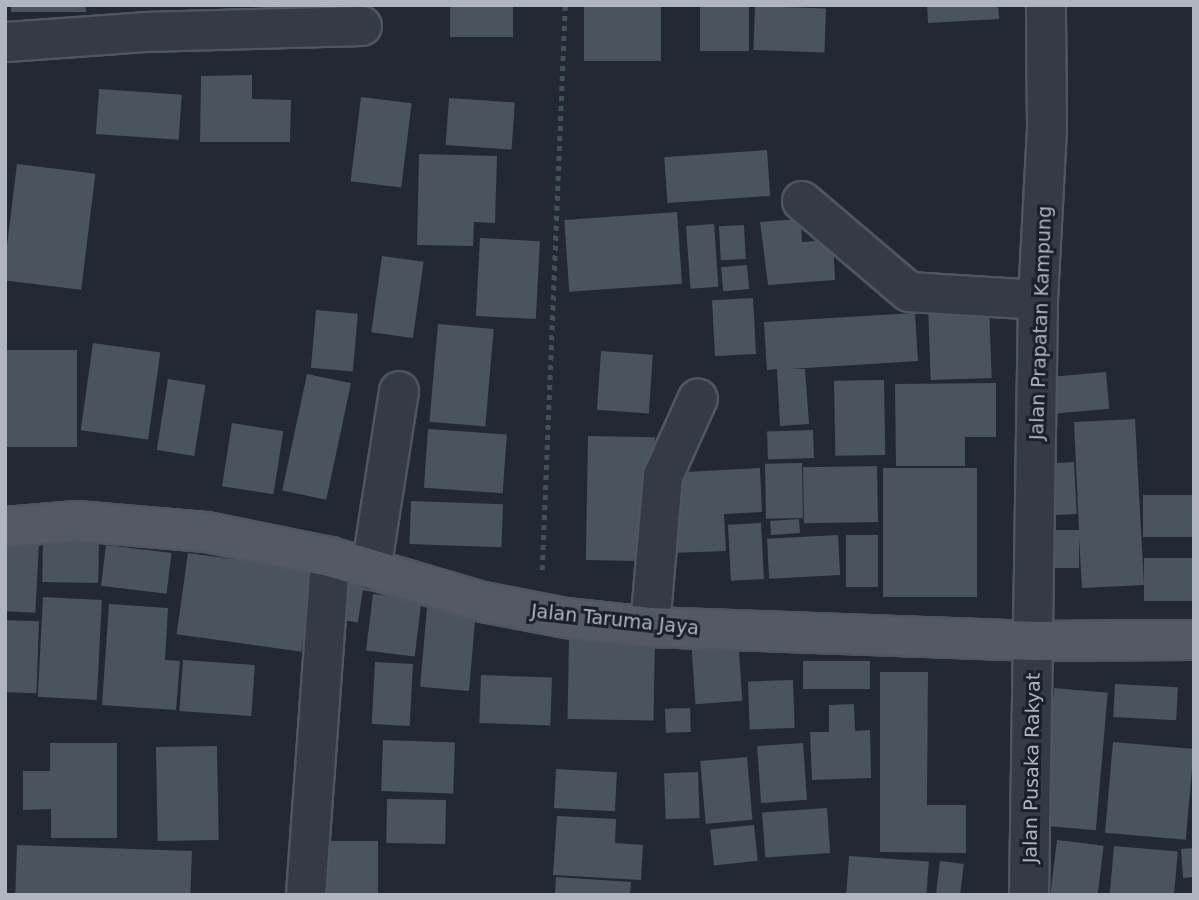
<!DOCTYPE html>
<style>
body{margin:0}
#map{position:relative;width:1199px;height:900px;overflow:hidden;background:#222933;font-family:"DejaVu Sans",sans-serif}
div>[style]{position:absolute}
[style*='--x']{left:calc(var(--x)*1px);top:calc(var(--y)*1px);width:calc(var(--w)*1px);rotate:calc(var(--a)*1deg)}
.building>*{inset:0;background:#4a545f;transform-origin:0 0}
.path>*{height:4.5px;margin-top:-2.25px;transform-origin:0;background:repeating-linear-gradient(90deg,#435254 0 5px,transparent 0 10px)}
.roads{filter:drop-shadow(2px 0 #4f565f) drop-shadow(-2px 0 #4f565f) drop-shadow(0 2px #4f565f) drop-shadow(0 -2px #4f565f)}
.minor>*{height:38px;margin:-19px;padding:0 19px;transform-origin:19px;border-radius:19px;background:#353b44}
.tertiary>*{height:38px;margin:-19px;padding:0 19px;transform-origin:19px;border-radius:19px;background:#353b44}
.primary>*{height:38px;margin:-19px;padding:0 19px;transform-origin:19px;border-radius:19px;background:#535a64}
span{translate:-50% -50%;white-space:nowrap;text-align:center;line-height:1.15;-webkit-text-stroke:6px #1a2029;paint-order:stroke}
.street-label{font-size:19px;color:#afb6c1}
.frame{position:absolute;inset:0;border:7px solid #afb6c1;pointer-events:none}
</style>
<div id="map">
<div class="building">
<i style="left:11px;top:5px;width:75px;height:7px"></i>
<i style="left:450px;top:5px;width:63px;height:32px"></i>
<i style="left:584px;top:5px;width:77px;height:56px"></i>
<i style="left:700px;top:5px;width:49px;height:46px"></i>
<i style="clip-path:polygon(927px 5px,998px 5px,999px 19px,928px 23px)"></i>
<i style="left:755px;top:6px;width:71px;height:44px;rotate:2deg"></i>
<i style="clip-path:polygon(252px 75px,252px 99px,291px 100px,290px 142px,200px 142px,201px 76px)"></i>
<i style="left:99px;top:89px;width:83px;height:45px;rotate:4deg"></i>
<i style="left:361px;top:97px;width:51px;height:85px;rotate:7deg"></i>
<i style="left:449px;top:98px;width:66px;height:47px;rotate:4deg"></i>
<i style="left:767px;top:150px;width:46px;height:103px;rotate:86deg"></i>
<i style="clip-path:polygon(419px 154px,497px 156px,495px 223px,474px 222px,473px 246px,417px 245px)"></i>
<i style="left:17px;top:164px;width:79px;height:117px;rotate:7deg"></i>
<i style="left:677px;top:212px;width:72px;height:113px;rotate:86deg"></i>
<i style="clip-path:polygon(801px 219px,802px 242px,833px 240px,835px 280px,768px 285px,760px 222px)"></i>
<i style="left:714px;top:224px;width:63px;height:28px;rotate:86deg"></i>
<i style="left:744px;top:225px;width:34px;height:25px;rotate:87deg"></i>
<i style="left:480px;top:238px;width:60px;height:78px;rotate:3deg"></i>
<i style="left:382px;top:256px;width:42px;height:77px;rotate:8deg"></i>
<i style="left:747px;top:265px;width:24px;height:26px;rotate:85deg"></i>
<i style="left:753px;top:298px;width:56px;height:41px;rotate:87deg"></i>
<i style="left:989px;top:302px;width:76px;height:61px;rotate:88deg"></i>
<i style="left:316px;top:310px;width:42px;height:58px;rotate:5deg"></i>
<i style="clip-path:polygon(915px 313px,918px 361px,790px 369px,805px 369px,809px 424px,780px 426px,777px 369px,767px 370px,764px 322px)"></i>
<i style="left:438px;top:324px;width:56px;height:98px;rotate:5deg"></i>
<i style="left:93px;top:343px;width:68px;height:88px;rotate:8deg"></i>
<i style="left:5px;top:350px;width:72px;height:97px"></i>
<i style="left:601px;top:351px;width:52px;height:59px;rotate:4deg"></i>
<i style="left:1106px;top:372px;width:37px;height:65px;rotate:85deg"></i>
<i style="left:307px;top:374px;width:45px;height:119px;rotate:12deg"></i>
<i style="left:168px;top:379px;width:38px;height:72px;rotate:9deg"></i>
<i style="left:884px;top:380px;width:75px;height:50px;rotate:89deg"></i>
<i style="clip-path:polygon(996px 383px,996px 437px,965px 437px,965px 466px,896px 466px,895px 384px)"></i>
<i style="clip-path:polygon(1135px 419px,1144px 585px,1082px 588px,1079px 537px,1079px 568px,1049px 568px,1049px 530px,1079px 530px,1074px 422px)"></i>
<i style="left:232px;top:423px;width:52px;height:64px;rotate:9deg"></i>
<i style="left:428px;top:429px;width:79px;height:59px;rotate:4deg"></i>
<i style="left:813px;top:430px;width:28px;height:46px;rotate:88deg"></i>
<i style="left:588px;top:436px;width:67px;height:124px;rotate:1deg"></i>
<i style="left:1074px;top:462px;width:52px;height:33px;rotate:87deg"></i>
<i style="left:802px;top:463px;width:55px;height:37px;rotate:89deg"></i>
<i style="left:877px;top:466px;width:56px;height:74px;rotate:89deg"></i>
<i style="clip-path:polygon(760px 468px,762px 512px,724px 514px,726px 551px,670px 553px,667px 473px)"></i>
<i style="left:883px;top:468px;width:94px;height:129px"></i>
<i style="left:1194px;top:495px;width:42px;height:51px;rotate:90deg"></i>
<i style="left:411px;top:501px;width:92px;height:43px;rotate:2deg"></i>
<i style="left:799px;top:519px;width:14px;height:29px;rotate:86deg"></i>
<i style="left:761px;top:523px;width:56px;height:33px;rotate:87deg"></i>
<i style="left:838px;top:535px;width:40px;height:71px;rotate:87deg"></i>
<i style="left:846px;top:535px;width:32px;height:52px"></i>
<i style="left:43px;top:539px;width:56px;height:43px;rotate:1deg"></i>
<i style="left:5px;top:542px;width:34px;height:69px;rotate:3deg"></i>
<i style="left:106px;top:545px;width:66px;height:41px;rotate:7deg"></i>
<i style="left:188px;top:553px;width:126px;height:82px;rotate:8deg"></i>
<i style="left:1194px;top:558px;width:43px;height:50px;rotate:90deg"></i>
<i style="left:339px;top:581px;width:25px;height:38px;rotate:9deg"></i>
<i style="left:373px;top:594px;width:49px;height:57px;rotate:7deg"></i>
<i style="left:43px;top:597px;width:59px;height:100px;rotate:3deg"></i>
<i style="clip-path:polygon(109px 604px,168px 608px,165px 660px,180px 661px,176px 710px,102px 705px)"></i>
<i style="left:427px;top:608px;width:49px;height:79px;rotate:5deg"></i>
<i style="left:5px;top:620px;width:34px;height:72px;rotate:2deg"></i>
<i style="left:569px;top:636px;width:86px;height:83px;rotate:1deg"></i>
<i style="left:738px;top:638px;width:63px;height:47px;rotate:86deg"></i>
<i style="left:183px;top:660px;width:72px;height:51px;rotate:4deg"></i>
<i style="left:870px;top:661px;width:28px;height:67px;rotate:90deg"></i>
<i style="left:375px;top:662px;width:38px;height:62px;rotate:3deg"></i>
<i style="clip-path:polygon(880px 672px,928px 672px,927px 805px,966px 805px,966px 853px,880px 852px)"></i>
<i style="left:481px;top:675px;width:71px;height:48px;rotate:2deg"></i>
<i style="left:793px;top:680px;width:48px;height:45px;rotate:88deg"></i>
<i style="left:1115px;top:684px;width:63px;height:33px;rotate:3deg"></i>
<i style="left:1054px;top:688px;width:54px;height:138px;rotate:5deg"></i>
<i style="clip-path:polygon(854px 704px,855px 731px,870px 730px,871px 778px,812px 780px,810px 732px,829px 732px,829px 705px)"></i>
<i style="left:690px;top:708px;width:24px;height:25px;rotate:88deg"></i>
<i style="left:383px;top:740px;width:72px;height:51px;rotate:2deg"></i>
<i style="left:1113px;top:742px;width:81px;height:91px;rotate:5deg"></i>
<i style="clip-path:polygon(50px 743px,117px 743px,117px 838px,51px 838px,51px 809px,23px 810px,23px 771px,50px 771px)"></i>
<i style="left:803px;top:743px;width:57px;height:46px;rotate:86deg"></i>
<i style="left:217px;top:746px;width:94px;height:61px;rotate:89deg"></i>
<i style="left:747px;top:757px;width:63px;height:47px;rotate:85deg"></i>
<i style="left:556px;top:769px;width:61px;height:39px;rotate:3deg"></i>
<i style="left:698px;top:772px;width:46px;height:34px;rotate:88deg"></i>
<i style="left:387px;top:799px;width:59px;height:44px;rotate:1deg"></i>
<i style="left:827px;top:808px;width:45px;height:65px;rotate:86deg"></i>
<i style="clip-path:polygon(557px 816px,616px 819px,615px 843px,643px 845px,641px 880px,553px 875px)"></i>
<i style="left:754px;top:825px;width:36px;height:44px;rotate:84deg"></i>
<i style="left:1057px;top:840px;width:47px;height:55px;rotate:7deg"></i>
<i style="left:324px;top:841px;width:54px;height:54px"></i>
<i style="left:17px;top:845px;width:175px;height:50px;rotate:2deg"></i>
<i style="left:1114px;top:846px;width:64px;height:49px;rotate:5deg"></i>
<i style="clip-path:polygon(1194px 848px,1194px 877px,1183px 878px,1181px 849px)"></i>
<i style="left:849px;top:856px;width:80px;height:39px;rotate:4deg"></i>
<i style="left:940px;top:861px;width:24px;height:34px;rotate:7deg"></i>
<i style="clip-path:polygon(556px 877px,631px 882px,630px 895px,555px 895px)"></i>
</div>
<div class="path">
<i style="--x:542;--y:570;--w:565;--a:-87.67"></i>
</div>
<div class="roads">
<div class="minor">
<i style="--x:7;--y:42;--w:138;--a:-4.1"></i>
<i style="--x:145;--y:32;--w:217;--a:-1.6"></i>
<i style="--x:802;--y:201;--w:140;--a:40.4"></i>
<i style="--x:909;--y:292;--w:129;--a:3.5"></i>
<i style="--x:371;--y:570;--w:181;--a:-81.1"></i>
<i style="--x:650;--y:627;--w:152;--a:-85.1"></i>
<i style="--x:663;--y:476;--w:85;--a:-65.8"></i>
<i style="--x:306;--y:895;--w:339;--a:-85.9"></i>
</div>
<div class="tertiary">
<i style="--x:1029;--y:895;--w:595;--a:-89.13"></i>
<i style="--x:1038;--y:300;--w:172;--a:-87"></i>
<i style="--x:1047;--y:128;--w:123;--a:-90.5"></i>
</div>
<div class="primary">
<i style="--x:5;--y:527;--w:72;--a:-4.8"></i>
<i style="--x:77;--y:521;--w:129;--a:4.9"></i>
<i style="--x:206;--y:532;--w:126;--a:11.4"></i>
<i style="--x:330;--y:557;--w:159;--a:16.4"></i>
<i style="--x:483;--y:602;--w:85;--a:10.9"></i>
<i style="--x:566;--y:618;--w:84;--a:6.1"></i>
<i style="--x:650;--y:627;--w:385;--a:2.1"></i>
<i style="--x:1035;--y:641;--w:159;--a:-0.4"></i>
</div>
</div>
<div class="street-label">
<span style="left:1041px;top:323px;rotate:-88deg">Jalan Prapatan Kampung</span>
<span style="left:615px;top:620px;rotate:6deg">Jalan Taruma Jaya</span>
<span style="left:1032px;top:768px;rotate:-89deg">Jalan Pusaka Rakyat</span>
</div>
<div class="frame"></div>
</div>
